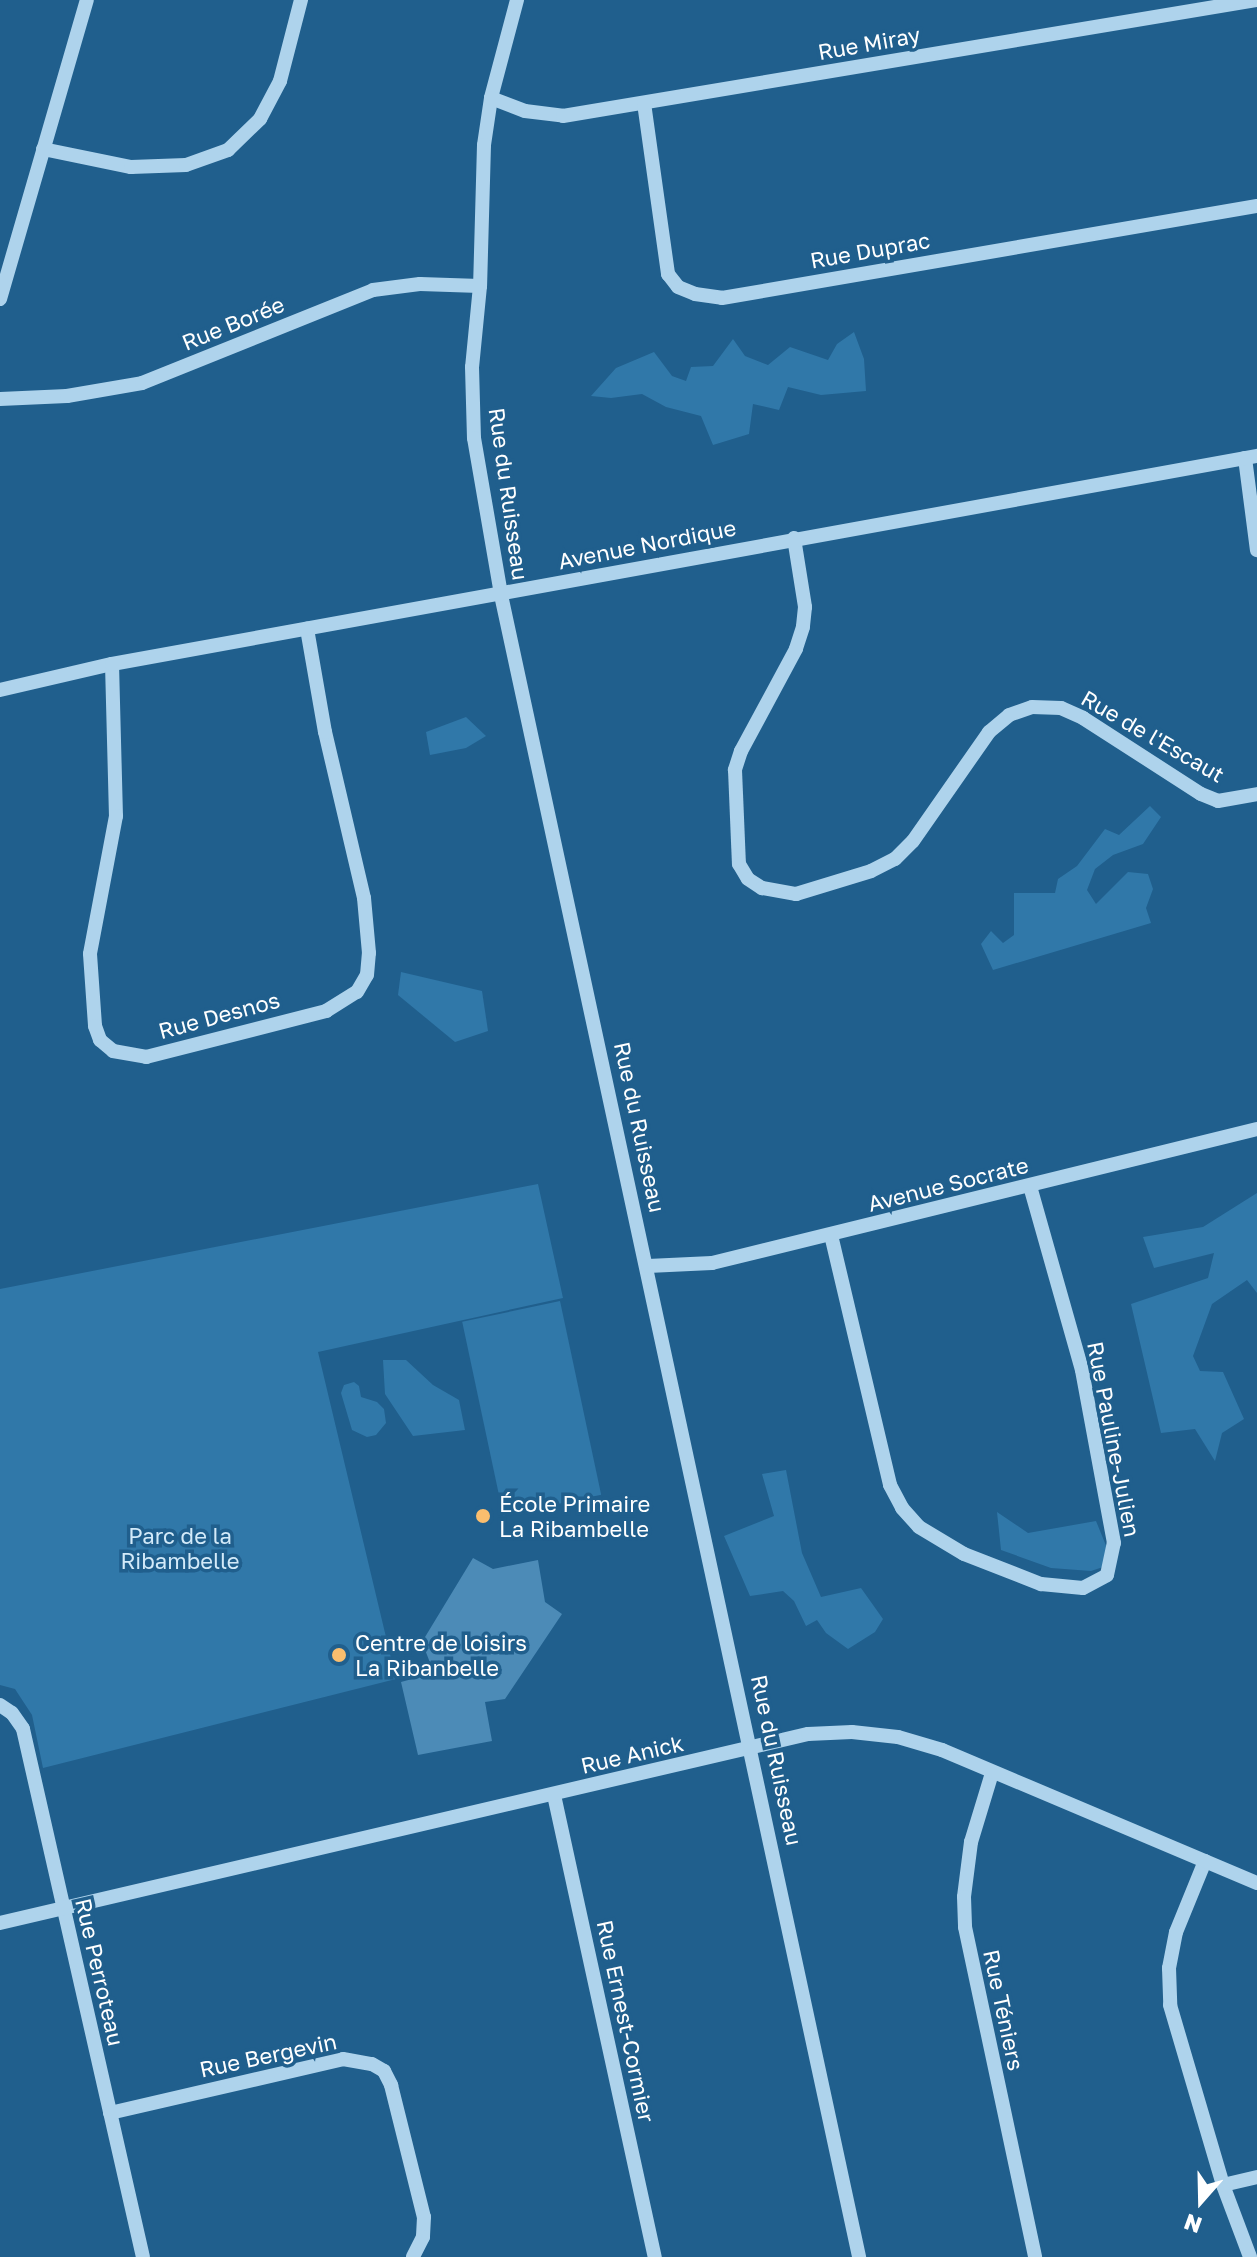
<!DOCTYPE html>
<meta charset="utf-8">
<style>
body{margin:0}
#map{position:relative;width:1257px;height:2257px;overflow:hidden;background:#205f8d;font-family:"Golos Text",sans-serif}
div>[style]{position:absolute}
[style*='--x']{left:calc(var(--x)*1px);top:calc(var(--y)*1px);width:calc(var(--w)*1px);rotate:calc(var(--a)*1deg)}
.green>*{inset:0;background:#3078a9;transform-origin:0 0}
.building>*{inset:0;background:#4c8bb7}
.minor>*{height:14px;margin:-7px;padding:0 7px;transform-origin:7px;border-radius:7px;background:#aed3ec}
.dots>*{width:22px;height:22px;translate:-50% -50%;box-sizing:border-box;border:4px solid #205f8d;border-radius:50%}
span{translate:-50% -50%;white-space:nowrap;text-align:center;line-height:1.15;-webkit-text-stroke:7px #205f8d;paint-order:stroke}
.street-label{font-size:22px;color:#fff}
.poi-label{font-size:22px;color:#fff}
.left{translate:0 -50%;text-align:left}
.park-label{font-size:22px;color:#d3eaf9}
.north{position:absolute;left:1161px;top:2161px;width:80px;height:80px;-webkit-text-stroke:6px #205f8d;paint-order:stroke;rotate:200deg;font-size:22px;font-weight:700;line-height:32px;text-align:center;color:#fff}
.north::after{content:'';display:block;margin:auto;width:28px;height:36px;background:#fff;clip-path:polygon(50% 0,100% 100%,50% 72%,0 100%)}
</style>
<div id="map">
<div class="green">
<i style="clip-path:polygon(854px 332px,864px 359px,866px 391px,821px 395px,788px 387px,779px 410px,753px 404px,749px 434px,713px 445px,701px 416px,666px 407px,642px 394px,611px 398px,591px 396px,616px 368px,654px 352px,672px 376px,686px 381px,691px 367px,713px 366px,733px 339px,745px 356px,768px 365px,790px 347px,828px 360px,837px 344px)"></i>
<i style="clip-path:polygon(466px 717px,486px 736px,466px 748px,430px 755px,426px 732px)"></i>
<i style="clip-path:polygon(1150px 806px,1161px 817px,1143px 844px,1113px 855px,1095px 869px,1087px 890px,1096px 904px,1128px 872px,1148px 874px,1153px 889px,1146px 908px,1151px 923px,993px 970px,981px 944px,991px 931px,1003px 943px,1014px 935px,1014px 893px,1055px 893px,1058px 879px,1077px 866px,1105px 829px,1119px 835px)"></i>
<i style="clip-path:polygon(401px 972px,482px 991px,488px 1031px,455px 1042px,398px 995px)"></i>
<i style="clip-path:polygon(538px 1184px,563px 1298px,318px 1352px,396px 1679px,43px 1768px,32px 1715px,15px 1689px,0 1685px,0 1289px)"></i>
<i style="clip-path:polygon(1257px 1193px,1257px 1293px,1247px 1280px,1212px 1304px,1193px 1356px,1200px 1371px,1223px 1372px,1244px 1419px,1222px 1433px,1215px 1461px,1195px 1429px,1161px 1433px,1131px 1304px,1208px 1278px,1214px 1253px,1154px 1268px,1143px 1237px,1203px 1227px)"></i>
<i style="left:560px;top:1301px;width:198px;height:100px;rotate:78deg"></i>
<i style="clip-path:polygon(383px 1360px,406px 1360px,433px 1385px,459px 1400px,465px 1430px,413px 1436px,385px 1394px)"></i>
<i style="clip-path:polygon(354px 1382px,359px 1386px,361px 1397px,377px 1402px,384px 1409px,386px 1423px,376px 1435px,367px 1437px,352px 1430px,341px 1393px,344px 1385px)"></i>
<i style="clip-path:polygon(786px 1470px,802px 1553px,821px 1597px,861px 1588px,883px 1619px,875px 1632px,848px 1649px,826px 1633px,817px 1620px,806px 1626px,794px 1601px,783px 1591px,750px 1596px,724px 1536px,774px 1516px,762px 1474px)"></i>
<i style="clip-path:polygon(997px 1512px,1028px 1533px,1096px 1521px,1107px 1548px,1106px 1566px,1091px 1571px,1051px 1568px,1001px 1550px)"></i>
</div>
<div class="building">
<i style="clip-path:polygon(473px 1558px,493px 1569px,538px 1560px,545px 1602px,562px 1614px,505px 1699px,485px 1702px,492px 1741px,418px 1755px,401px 1682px,434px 1673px,422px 1642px)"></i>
</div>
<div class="minor">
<i style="--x:517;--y:0;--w:101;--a:104.9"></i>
<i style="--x:491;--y:98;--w:48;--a:98.5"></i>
<i style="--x:484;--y:145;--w:141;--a:91.6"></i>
<i style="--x:480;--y:286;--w:81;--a:95.6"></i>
<i style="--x:472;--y:367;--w:71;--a:88.4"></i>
<i style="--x:474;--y:438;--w:159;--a:80.2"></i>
<i style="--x:501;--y:595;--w:1700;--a:77.84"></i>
<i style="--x:491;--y:98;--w:36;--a:21"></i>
<i style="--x:525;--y:111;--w:38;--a:7"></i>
<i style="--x:563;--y:116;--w:703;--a:-9.5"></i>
<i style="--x:644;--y:103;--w:173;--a:82"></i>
<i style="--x:668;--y:274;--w:16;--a:52"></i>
<i style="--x:678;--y:287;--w:18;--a:22"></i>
<i style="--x:695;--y:294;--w:27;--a:8"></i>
<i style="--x:722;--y:298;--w:543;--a:-9.76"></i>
<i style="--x:43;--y:149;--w:90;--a:11.6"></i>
<i style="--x:131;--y:167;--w:55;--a:-2.1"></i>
<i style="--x:186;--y:165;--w:45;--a:-19.7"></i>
<i style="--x:228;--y:150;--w:45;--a:-44.1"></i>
<i style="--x:260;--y:119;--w:43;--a:-62.2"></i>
<i style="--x:280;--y:81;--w:84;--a:-75.5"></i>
<i style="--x:0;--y:299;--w:311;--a:-73.8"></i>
<i style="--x:0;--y:399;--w:67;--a:-2.6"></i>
<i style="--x:67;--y:396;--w:76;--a:-9.8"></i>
<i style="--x:142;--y:383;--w:249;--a:-21.9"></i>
<i style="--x:373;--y:290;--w:47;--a:-7.3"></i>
<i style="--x:420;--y:284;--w:60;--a:1.9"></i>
<i style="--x:1245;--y:458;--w:93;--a:82.6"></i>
<i style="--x:794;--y:538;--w:70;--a:80.9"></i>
<i style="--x:805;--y:607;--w:20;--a:96"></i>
<i style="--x:803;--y:627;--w:23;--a:108"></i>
<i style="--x:796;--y:649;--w:116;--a:118.3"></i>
<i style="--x:741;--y:751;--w:20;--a:108"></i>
<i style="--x:735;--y:770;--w:94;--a:87.6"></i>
<i style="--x:739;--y:864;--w:17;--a:59"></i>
<i style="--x:748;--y:879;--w:17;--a:33"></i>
<i style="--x:762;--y:888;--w:35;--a:10"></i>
<i style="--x:796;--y:894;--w:78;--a:-17"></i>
<i style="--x:871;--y:871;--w:27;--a:-27"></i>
<i style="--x:895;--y:859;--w:25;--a:-45"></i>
<i style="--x:913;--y:841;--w:133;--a:-55.1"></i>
<i style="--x:989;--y:732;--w:26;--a:-40"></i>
<i style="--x:1009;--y:715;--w:24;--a:-19"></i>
<i style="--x:1032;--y:707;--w:29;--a:2"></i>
<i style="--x:1061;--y:708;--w:24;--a:24"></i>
<i style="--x:1083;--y:718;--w:140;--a:32.8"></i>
<i style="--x:1201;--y:794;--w:18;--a:22"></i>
<i style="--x:1218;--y:801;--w:40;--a:-10"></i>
<i style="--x:112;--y:664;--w:152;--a:88.5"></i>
<i style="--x:116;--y:816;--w:140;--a:100.7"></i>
<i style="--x:90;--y:954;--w:72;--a:86"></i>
<i style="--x:95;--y:1026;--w:15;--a:70"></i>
<i style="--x:100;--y:1040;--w:17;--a:40"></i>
<i style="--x:113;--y:1051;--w:34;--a:10"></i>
<i style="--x:146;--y:1057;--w:186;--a:-14.3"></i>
<i style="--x:326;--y:1011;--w:36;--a:-32"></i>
<i style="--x:357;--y:992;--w:20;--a:-60"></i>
<i style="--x:367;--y:975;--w:22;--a:-85"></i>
<i style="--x:369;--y:953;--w:55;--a:-95.2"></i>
<i style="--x:364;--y:898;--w:171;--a:-103.2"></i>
<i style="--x:325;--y:732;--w:105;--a:-99.9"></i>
<i style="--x:0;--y:690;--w:115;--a:-13.1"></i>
<i style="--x:112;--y:664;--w:1164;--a:-10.3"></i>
<i style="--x:831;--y:1235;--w:257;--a:76.7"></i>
<i style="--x:890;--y:1485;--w:26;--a:62"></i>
<i style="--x:902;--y:1508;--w:25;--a:48"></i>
<i style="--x:919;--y:1527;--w:52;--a:31"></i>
<i style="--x:964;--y:1554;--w:83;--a:21.3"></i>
<i style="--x:1041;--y:1584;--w:42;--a:5.4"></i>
<i style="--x:1083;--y:1588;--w:27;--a:-28"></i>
<i style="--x:1107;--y:1575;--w:33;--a:-78"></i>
<i style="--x:1114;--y:1543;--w:176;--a:-100.5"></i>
<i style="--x:1082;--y:1370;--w:191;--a:-105.8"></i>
<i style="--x:648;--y:1266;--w:64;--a:-2.7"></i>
<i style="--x:712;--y:1263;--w:561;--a:-13.81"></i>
<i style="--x:0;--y:1705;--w:14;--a:34"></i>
<i style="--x:12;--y:1713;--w:19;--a:55"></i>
<i style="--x:23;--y:1729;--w:541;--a:77.2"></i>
<i style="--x:992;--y:1773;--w:72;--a:106.9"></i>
<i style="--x:971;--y:1842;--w:55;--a:97.3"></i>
<i style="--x:964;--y:1897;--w:30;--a:88"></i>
<i style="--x:965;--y:1927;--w:337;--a:78"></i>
<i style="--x:554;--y:1795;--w:473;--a:77.7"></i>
<i style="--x:1205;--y:1861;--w:77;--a:112.2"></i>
<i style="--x:1176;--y:1932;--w:37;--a:101"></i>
<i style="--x:1169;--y:1968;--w:37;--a:88"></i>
<i style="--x:1170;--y:2005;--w:188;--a:73.6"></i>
<i style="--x:1223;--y:2185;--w:77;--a:69.4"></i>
<i style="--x:0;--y:1923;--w:830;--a:-13.17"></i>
<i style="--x:808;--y:1734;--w:44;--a:-2.6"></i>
<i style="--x:852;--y:1732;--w:46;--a:6.2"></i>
<i style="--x:898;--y:1737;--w:46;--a:16.5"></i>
<i style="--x:942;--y:1750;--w:342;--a:22.9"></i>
<i style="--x:110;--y:2113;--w:239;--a:-13"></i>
<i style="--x:343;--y:2059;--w:29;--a:10"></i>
<i style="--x:372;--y:2064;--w:14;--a:30"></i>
<i style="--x:384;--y:2071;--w:16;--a:63"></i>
<i style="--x:391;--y:2085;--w:136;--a:76"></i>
<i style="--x:424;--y:2217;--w:20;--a:93"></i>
<i style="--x:423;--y:2237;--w:22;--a:117"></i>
<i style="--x:1223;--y:2185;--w:35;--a:-13"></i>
</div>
<div class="dots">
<i style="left:483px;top:1516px;background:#fabe6e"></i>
<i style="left:339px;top:1655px;background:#fabe6e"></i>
</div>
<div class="street-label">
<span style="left:869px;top:43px;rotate:-10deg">Rue Miray</span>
<span style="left:870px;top:250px;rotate:-10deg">Rue Duprac</span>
<span style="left:233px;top:323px;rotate:-22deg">Rue Borée</span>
<span style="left:509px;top:494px;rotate:82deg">Rue du Ruisseau</span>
<span style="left:647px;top:544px;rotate:-11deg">Avenue Nordique</span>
<span style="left:1153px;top:736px;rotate:30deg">Rue de l'Escaut</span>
<span style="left:219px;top:1015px;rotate:-15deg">Rue Desnos</span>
<span style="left:640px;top:1127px;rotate:78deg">Rue du Ruisseau</span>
<span style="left:948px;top:1184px;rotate:-14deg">Avenue Socrate</span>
<span style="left:1114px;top:1439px;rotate:79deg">Rue Pauline-Julien</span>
<span style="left:632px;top:1754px;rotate:-13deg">Rue Anick</span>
<span style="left:777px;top:1760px;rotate:78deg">Rue du Ruisseau</span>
<span style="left:100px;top:1972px;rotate:77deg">Rue Perroteau</span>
<span style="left:1004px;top:2010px;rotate:78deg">Rue Téniers</span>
<span style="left:626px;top:2021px;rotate:78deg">Rue Ernest-Cormier</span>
<span style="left:268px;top:2055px;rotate:-12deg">Rue Bergevin</span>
</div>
<div class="poi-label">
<span class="left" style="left:499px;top:1516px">École Primaire<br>La Ribambelle</span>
<span class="left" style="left:355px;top:1655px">Centre de loisirs<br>La Ribanbelle</span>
</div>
<div class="park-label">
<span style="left:180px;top:1548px">Parc de la<br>Ribambelle</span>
</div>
<div class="north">N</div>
</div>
